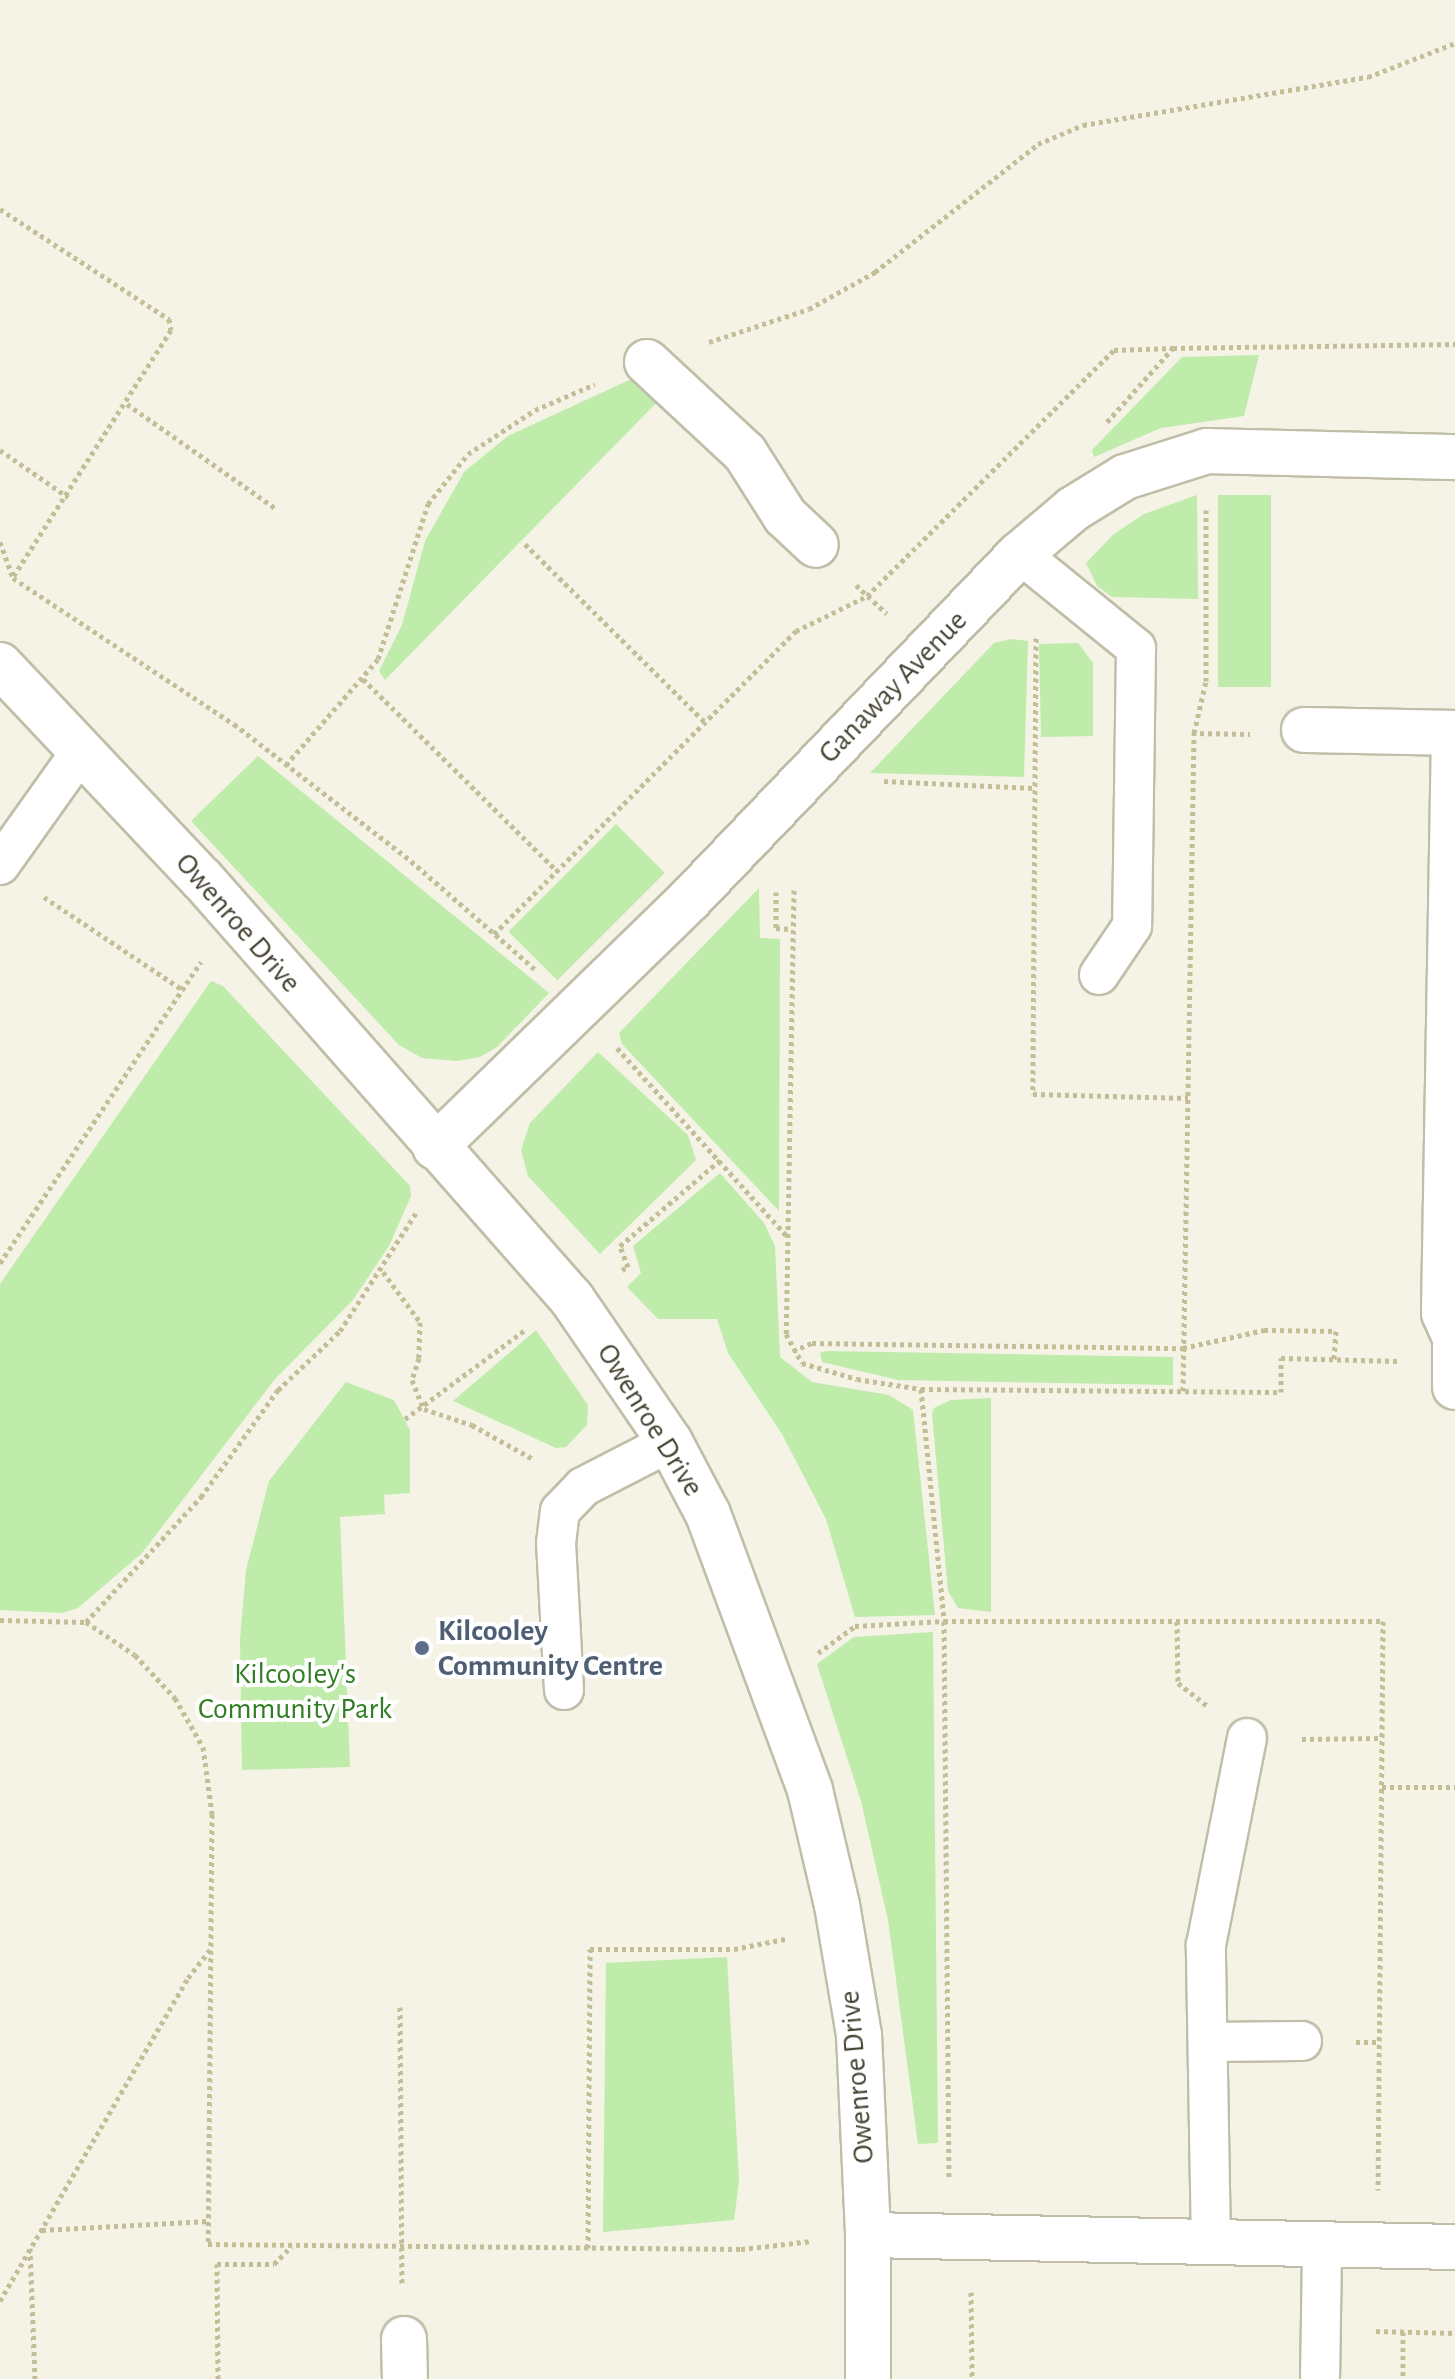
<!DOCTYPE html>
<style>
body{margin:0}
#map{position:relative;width:1455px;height:2379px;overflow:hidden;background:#f4f3e6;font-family:"Alegreya Sans",sans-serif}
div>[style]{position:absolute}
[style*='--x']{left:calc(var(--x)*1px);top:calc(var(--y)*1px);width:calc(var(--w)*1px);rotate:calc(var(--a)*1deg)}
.green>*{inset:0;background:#bfebab;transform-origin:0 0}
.path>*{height:5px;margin-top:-2.5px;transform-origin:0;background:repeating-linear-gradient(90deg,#c3be98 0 4px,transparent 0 8px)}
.roads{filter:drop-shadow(2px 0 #c0bea8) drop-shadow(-2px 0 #c0bea8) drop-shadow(0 2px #c0bea8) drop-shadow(0 -2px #c0bea8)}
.lane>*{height:38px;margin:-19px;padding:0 19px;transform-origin:19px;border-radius:19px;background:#fff}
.street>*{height:44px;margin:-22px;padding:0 22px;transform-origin:22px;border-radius:22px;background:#fff}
.dots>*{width:22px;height:22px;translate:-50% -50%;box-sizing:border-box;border:4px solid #fff;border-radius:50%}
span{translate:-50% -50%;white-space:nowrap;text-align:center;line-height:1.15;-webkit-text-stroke:8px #fff;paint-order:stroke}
.street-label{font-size:30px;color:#474434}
.service-label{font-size:30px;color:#4e5e75;font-weight:700}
.left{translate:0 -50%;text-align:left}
.park-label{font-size:30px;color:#307d23}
</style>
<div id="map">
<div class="green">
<i style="clip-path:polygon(1259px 355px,1244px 416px,1161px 428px,1094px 457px,1092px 450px,1182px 357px)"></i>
<i style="clip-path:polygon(640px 375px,664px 395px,385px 680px,379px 671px,402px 625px,425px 541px,464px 472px,508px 436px)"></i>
<i style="clip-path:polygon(1197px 495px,1198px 599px,1112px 597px,1097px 586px,1086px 563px,1114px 534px,1144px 514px)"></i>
<i style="left:1218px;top:495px;width:53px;height:192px"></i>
<i style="clip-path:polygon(1011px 639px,1028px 641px,1024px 777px,870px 773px,994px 643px)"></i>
<i style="clip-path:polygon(1078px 643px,1093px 663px,1093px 736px,1041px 737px,1039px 644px)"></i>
<i style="clip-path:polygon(258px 756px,549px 993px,497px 1047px,480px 1057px,457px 1061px,422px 1058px,399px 1045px,191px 821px)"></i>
<i style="left:616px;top:824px;width:69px;height:152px;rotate:45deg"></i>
<i style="clip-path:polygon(759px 888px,760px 938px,780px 939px,779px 1211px,622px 1044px,619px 1033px)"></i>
<i style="clip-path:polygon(211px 981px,223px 986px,410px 1186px,411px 1196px,389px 1246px,353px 1300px,275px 1379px,142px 1553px,78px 1608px,62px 1613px,0 1610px,0 1284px)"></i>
<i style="clip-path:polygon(598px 1052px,688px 1135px,696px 1160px,600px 1254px,528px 1176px,521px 1150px,530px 1123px)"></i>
<i style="clip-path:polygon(720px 1173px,764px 1223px,775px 1246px,780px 1357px,812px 1382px,889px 1395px,913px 1410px,935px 1615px,855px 1617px,826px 1519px,782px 1434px,728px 1353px,717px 1319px,658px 1319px,627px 1287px,641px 1273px,633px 1246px)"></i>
<i style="clip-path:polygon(536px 1330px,588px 1405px,587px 1425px,566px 1447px,556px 1448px,453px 1401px)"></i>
<i style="clip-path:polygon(826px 1351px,1173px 1357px,1173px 1385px,898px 1380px,822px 1362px,820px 1353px)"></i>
<i style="clip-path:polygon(346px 1382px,394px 1400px,410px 1430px,410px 1493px,384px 1495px,385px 1514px,340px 1517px,350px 1767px,242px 1770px,240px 1640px,246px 1570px,269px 1481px)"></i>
<i style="clip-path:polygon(991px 1398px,991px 1612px,958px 1608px,948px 1591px,932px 1414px,934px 1408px,951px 1400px)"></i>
<i style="clip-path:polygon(933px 1632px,938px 2143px,918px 2144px,888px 1920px,861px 1801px,817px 1664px,854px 1637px)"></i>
<i style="clip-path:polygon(727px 1957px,739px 2181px,734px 2220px,603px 2232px,606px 1963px)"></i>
</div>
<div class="path">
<i style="--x:0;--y:209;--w:202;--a:33.1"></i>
<i style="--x:169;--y:319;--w:11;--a:80"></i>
<i style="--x:171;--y:330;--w:293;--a:122.6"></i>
<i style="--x:709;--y:342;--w:105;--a:-18.3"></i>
<i style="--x:809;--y:309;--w:76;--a:-29.3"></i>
<i style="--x:875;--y:272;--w:207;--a:-38.1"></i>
<i style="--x:1038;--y:144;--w:49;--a:-22.9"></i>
<i style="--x:1083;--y:125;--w:289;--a:-9.6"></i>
<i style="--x:1368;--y:77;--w:93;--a:-21.3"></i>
<i style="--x:127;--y:404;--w:181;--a:35.1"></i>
<i style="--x:1107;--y:422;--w:99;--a:-48.3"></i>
<i style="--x:1173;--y:348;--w:282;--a:-0.8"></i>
<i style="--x:0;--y:450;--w:83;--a:34.7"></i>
<i style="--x:0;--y:542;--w:38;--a:70"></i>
<i style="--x:13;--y:578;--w:265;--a:33.5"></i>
<i style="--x:234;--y:724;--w:224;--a:37.7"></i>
<i style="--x:411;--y:861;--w:164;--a:41.1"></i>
<i style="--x:525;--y:544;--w:253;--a:44.7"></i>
<i style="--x:856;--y:585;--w:42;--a:43.1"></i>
<i style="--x:1036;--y:638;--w:456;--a:90.4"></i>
<i style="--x:1033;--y:1094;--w:155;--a:1.5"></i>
<i style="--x:363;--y:679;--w:273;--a:44.7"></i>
<i style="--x:1192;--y:733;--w:58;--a:1"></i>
<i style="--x:286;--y:765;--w:140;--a:-49"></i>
<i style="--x:378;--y:659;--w:163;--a:-72.1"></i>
<i style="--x:428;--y:504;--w:64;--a:-51.3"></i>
<i style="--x:468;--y:454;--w:80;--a:-33.3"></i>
<i style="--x:535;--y:410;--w:65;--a:-23.4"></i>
<i style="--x:884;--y:781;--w:151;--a:2.7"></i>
<i style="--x:794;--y:890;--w:444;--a:91"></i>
<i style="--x:786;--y:1334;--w:33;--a:61"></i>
<i style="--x:802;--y:1363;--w:57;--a:16.2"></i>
<i style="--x:857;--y:1379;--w:65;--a:8.9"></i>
<i style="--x:921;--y:1389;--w:360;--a:0.5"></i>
<i style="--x:1281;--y:1392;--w:34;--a:-90"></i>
<i style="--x:1281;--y:1358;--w:117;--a:1.5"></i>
<i style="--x:776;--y:892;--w:36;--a:90"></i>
<i style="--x:776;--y:928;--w:14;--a:4"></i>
<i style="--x:44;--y:897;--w:167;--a:33.8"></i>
<i style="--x:494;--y:934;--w:428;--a:-45.1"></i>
<i style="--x:796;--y:631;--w:79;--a:-26.2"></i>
<i style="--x:867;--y:596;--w:349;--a:-44.9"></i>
<i style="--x:1114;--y:350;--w:59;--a:-1.9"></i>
<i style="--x:617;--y:1048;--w:253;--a:47.9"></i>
<i style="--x:0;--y:1263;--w:362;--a:-56.3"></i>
<i style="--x:622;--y:1270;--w:7;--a:-27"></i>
<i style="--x:628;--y:1267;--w:22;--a:-111"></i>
<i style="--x:620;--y:1246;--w:133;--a:-40.7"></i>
<i style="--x:383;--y:1272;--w:62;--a:53.5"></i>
<i style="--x:420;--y:1322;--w:36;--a:92"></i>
<i style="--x:419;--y:1358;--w:23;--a:108"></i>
<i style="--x:412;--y:1380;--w:31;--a:68"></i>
<i style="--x:424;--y:1409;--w:51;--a:18.4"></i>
<i style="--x:472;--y:1425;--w:70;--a:29.1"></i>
<i style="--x:793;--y:1351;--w:21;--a:-23"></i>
<i style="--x:812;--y:1343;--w:371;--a:0.8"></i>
<i style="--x:1183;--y:1348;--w:83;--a:-12.5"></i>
<i style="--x:1264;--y:1330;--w:72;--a:0.8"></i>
<i style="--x:1336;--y:1331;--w:29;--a:94"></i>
<i style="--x:921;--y:1389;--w:233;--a:84.3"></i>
<i style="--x:944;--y:1621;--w:558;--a:89.49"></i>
<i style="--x:1183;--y:1391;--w:658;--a:-89.04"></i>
<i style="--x:1194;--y:733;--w:53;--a:-77"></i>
<i style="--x:1206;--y:681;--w:171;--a:-90"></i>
<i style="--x:405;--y:1419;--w:149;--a:-36.6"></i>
<i style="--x:0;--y:1620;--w:86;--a:1.3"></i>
<i style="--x:86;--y:1622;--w:59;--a:34"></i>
<i style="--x:135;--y:1655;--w:59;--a:47.1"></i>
<i style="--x:175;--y:1698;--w:56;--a:60.3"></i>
<i style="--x:203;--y:1747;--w:68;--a:82.3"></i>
<i style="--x:212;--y:1814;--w:430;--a:90.5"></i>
<i style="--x:208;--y:2244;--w:533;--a:0.54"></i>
<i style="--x:741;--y:2249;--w:71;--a:-6.4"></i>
<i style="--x:1177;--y:1621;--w:62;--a:89.1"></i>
<i style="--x:1178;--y:1683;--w:37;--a:38"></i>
<i style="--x:86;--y:1622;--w:170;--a:-47.4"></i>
<i style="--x:201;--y:1497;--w:132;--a:-54.3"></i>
<i style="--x:278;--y:1390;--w:86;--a:-43.6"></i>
<i style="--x:340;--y:1331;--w:144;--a:-57.2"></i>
<i style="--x:818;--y:1653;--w:46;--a:-36.1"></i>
<i style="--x:855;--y:1626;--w:89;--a:-3.2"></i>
<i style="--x:944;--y:1621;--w:439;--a:0"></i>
<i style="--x:1383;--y:1621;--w:569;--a:90.5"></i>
<i style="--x:1302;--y:1739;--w:80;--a:-0.7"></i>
<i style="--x:1382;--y:1787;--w:73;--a:0"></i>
<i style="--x:400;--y:2007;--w:279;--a:89.6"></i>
<i style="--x:1356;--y:2042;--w:23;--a:0"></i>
<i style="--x:42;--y:2230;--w:167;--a:-3.1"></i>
<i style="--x:30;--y:2248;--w:131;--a:87.8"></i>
<i style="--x:588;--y:2248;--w:299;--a:-89.6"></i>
<i style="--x:590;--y:1949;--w:144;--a:0"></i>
<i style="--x:734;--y:1949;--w:52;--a:-11.1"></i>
<i style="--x:971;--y:2292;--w:87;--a:89.3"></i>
<i style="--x:0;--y:2301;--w:374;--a:-59.8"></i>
<i style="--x:188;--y:1978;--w:36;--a:-52"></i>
<i style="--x:1376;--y:2331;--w:79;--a:1.5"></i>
<i style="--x:1403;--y:2332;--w:47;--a:90"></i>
<i style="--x:218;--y:2379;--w:115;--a:-90.5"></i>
<i style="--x:217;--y:2264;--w:57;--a:0"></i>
<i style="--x:274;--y:2264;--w:25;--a:-45"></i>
</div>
<div class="roads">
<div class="lane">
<i style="--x:1020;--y:554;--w:149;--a:39"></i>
<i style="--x:1136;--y:648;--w:278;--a:90.8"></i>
<i style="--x:1132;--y:926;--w:59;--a:124"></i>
<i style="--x:0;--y:865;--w:140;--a:-54.6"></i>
<i style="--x:564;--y:1690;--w:147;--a:-93.1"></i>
<i style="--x:556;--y:1543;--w:32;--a:-83"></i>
<i style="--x:560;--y:1511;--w:33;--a:-46"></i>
<i style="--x:583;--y:1487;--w:98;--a:-27.3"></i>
<i style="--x:1208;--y:2042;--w:94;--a:-0.6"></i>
<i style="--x:1211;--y:2244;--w:299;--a:-91"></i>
<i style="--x:1206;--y:1945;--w:211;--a:-78.8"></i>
<i style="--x:1320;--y:2379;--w:134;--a:-89.1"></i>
</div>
<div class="street">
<i style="--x:647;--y:362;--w:134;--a:42.9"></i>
<i style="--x:745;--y:453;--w:75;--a:57.6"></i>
<i style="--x:785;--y:516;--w:42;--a:43.1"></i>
<i style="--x:0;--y:665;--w:294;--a:46.7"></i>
<i style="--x:202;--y:879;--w:560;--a:48.62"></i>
<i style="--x:572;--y:1299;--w:173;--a:55.6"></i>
<i style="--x:670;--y:1442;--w:81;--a:62.2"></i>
<i style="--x:708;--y:1514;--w:294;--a:69.7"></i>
<i style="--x:810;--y:1790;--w:118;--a:76.8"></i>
<i style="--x:837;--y:1905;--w:132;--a:80.4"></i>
<i style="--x:859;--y:2035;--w:200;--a:87.4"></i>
<i style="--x:868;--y:2235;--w:144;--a:90"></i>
<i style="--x:1304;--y:730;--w:150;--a:1.1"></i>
<i style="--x:1454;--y:733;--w:580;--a:90.99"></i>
<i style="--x:1444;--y:1313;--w:27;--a:66"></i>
<i style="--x:435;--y:1147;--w:356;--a:-44.2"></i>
<i style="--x:690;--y:899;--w:477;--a:-46.3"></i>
<i style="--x:1020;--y:554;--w:70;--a:-40.3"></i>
<i style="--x:1073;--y:509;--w:61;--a:-31.6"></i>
<i style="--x:1125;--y:477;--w:86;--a:-17.6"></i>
<i style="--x:1207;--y:451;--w:248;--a:1.4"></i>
<i style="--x:1455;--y:1344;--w:43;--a:90"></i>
<i style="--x:868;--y:2235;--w:587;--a:1.17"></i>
<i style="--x:404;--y:2339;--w:40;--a:88.6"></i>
</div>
</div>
<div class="dots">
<i style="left:422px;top:1648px;background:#5c6f8a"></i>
</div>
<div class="street-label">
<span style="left:893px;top:687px;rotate:-46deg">Ganaway Avenue</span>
<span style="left:238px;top:923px;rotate:49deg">Owenroe Drive</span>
<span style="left:650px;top:1420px;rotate:58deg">Owenroe Drive</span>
<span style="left:857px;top:2077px;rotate:-95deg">Owenroe Drive</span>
</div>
<div class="service-label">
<span class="left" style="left:438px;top:1648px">Kilcooley<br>Community Centre</span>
</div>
<div class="park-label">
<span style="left:295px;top:1691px">Kilcooley's<br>Community Park</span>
</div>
</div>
